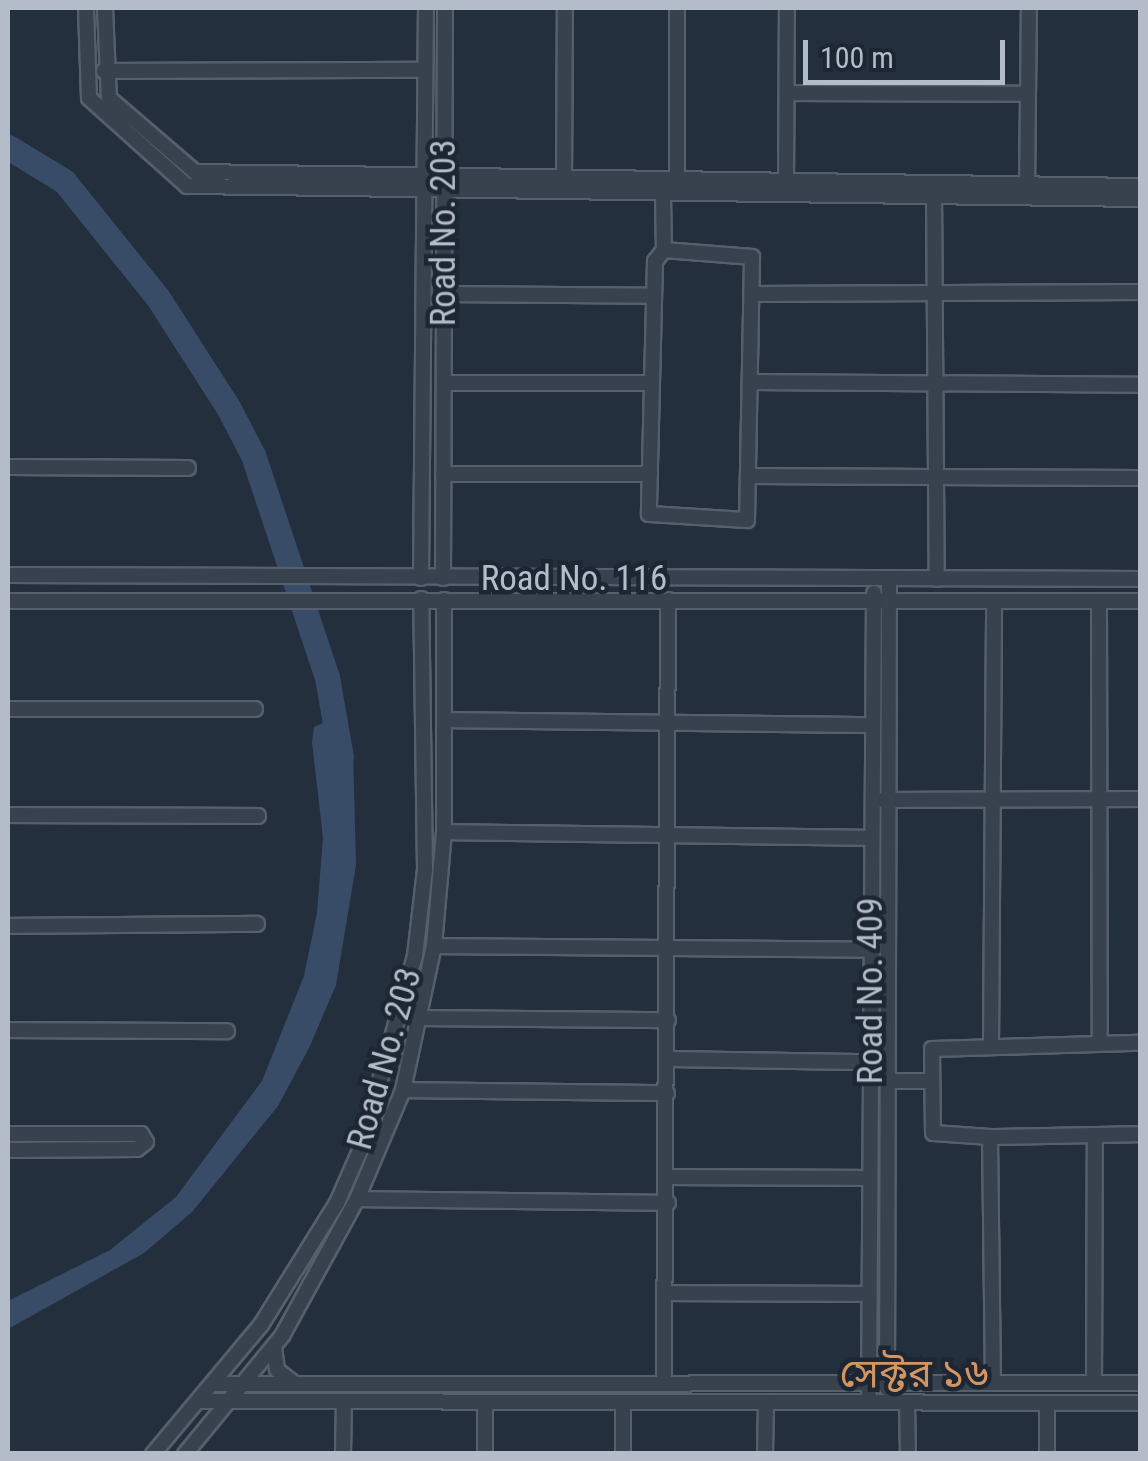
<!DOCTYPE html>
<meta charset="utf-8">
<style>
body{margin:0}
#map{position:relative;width:1148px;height:1461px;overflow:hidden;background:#242f3e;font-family:"Roboto Condensed","Noto Sans Bengali",sans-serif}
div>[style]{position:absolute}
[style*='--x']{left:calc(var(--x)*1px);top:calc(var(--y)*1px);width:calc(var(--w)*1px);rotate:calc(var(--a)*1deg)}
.water>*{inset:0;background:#394c67}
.river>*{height:25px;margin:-12.5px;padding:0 12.5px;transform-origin:12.5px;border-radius:12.5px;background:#394c67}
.roads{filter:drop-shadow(2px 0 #565f6c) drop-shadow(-2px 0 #565f6c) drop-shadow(0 2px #565f6c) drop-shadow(0 -2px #565f6c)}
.minor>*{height:14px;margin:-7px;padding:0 7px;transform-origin:7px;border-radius:7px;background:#38414e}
span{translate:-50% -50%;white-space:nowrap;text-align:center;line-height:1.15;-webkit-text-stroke:9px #1d2633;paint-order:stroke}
.street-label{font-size:35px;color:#b4bcc9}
.quarter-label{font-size:40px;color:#d59563}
.frame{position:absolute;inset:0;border:10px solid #b4bcc9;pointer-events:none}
.scale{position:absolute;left:803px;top:40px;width:202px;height:45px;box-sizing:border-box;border:5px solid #b4bcc9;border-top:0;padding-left:12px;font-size:30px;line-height:35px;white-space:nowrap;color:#b4bcc9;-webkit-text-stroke:8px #1d2633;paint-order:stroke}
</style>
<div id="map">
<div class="water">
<i style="clip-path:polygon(325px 722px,347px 727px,353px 751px,356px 865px,336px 985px,309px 1048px,278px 1106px,192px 1212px,144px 1253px,8px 1329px,8px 1301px,110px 1250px,176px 1197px,262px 1081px,304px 976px,317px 913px,323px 838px,312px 742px,314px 727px)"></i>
</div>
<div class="river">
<i style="--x:8;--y:147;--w:66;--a:31.3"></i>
<i style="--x:64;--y:181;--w:150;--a:51.2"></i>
<i style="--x:158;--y:298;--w:130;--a:57.3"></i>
<i style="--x:228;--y:407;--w:54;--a:62.5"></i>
<i style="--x:253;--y:455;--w:234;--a:71.6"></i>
<i style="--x:327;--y:677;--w:81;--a:80.1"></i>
</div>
<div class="roads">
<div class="minor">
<i style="--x:86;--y:8;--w:90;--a:88.1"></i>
<i style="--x:89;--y:98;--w:132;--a:41.9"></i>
<i style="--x:187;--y:186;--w:953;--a:0.78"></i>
<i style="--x:105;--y:8;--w:90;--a:87.5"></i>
<i style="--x:109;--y:98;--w:113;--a:40.7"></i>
<i style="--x:195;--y:172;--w:945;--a:0.85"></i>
<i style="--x:677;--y:8;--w:175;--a:90"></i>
<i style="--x:104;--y:71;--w:321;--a:-0.2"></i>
<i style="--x:787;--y:93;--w:241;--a:0.2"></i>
<i style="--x:564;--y:182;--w:174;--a:-89.7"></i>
<i style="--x:786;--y:184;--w:176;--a:-89.7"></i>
<i style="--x:934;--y:190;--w:389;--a:89.6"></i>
<i style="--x:1027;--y:192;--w:184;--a:-89.4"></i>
<i style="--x:663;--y:195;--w:55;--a:89"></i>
<i style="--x:664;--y:250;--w:14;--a:129"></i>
<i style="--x:655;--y:261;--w:253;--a:91.4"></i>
<i style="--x:649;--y:514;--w:98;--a:3.5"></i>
<i style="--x:747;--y:520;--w:263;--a:-88.9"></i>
<i style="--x:752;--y:257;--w:88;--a:-175.5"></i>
<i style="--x:444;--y:294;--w:210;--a:0.5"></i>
<i style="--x:753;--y:294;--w:387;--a:-0.3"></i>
<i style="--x:752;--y:382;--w:388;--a:0.4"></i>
<i style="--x:444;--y:383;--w:208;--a:0"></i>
<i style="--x:8;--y:467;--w:180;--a:0.3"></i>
<i style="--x:443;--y:474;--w:207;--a:0"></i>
<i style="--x:750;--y:476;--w:390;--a:0.3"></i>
<i style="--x:8;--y:575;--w:1132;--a:0.2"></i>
<i style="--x:421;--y:578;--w:570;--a:-89.5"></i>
<i style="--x:443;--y:578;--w:570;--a:-89.8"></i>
<i style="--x:8;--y:601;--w:1132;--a:0"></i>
<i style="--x:1099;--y:601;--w:442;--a:89.9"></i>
<i style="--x:8;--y:709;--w:247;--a:0"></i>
<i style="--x:447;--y:720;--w:426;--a:0.7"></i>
<i style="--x:883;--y:800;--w:257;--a:-0.2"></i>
<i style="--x:8;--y:815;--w:250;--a:0.2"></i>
<i style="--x:444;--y:832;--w:428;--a:0.8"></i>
<i style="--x:8;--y:926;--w:249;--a:-0.5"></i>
<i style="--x:434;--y:946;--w:437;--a:0.5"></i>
<i style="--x:422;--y:1018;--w:246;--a:0.5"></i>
<i style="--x:8;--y:1030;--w:219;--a:0.3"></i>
<i style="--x:991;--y:1047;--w:446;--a:-89.6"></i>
<i style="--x:669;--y:1059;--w:202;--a:0.9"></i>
<i style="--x:888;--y:1081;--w:41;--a:0"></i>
<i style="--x:403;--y:1090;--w:264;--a:0.7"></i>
<i style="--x:8;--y:1134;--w:133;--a:0"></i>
<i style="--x:141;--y:1134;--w:9;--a:58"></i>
<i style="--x:146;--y:1142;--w:11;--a:142"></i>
<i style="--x:137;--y:1149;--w:129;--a:179.6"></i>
<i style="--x:990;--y:1137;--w:57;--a:-176"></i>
<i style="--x:933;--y:1133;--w:84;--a:-90.7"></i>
<i style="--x:932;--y:1049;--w:208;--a:-1.7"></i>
<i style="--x:668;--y:1177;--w:202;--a:0.3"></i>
<i style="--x:357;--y:1199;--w:311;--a:0.7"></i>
<i style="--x:666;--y:1293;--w:203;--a:0.3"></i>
<i style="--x:274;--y:1348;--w:22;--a:82"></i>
<i style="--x:277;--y:1370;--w:23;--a:38"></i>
<i style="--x:993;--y:1383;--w:246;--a:-90.7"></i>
<i style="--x:990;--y:1137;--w:150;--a:-1.1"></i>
<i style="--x:1094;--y:1383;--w:248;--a:-89.8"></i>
<i style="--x:216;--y:1384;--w:924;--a:-0.06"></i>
<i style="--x:664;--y:1384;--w:784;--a:-89.71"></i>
<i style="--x:887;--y:1388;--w:809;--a:-89.86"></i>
<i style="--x:869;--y:1392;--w:799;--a:-89.64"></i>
<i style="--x:202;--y:1401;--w:938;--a:0.12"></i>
<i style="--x:907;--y:1403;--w:51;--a:88.9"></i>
<i style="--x:1047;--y:1403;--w:51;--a:90"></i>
<i style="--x:153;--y:1454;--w:168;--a:-50.1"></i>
<i style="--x:261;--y:1325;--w:144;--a:-58.1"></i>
<i style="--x:337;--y:1203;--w:60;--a:-66.4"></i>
<i style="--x:361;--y:1148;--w:199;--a:-74.3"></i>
<i style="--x:415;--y:956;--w:88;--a:-83.4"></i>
<i style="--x:425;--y:869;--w:270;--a:-90.8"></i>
<i style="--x:185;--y:1454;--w:153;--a:-50.6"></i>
<i style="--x:282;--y:1336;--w:156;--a:-61.3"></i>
<i style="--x:357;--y:1199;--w:118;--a:-67.1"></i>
<i style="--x:403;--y:1090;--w:147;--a:-77.9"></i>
<i style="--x:434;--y:946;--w:114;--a:-85"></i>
<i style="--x:444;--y:832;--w:232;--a:-90"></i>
<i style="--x:343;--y:1454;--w:53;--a:-88.9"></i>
<i style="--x:485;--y:1454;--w:52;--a:-90"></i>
<i style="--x:623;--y:1454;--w:52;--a:-90"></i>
<i style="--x:765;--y:1454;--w:52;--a:-88.9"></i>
</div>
</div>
<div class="street-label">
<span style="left:444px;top:233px;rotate:-90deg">Road No. 203</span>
<span style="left:574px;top:579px">Road No. 116</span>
<span style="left:871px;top:991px;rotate:-90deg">Road No. 409</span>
<span style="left:385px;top:1059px;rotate:-74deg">Road No. 203</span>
</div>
<div class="quarter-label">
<span style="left:914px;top:1374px">সেক্টর ১৬</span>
</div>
<div class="frame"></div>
<div class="scale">100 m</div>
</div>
